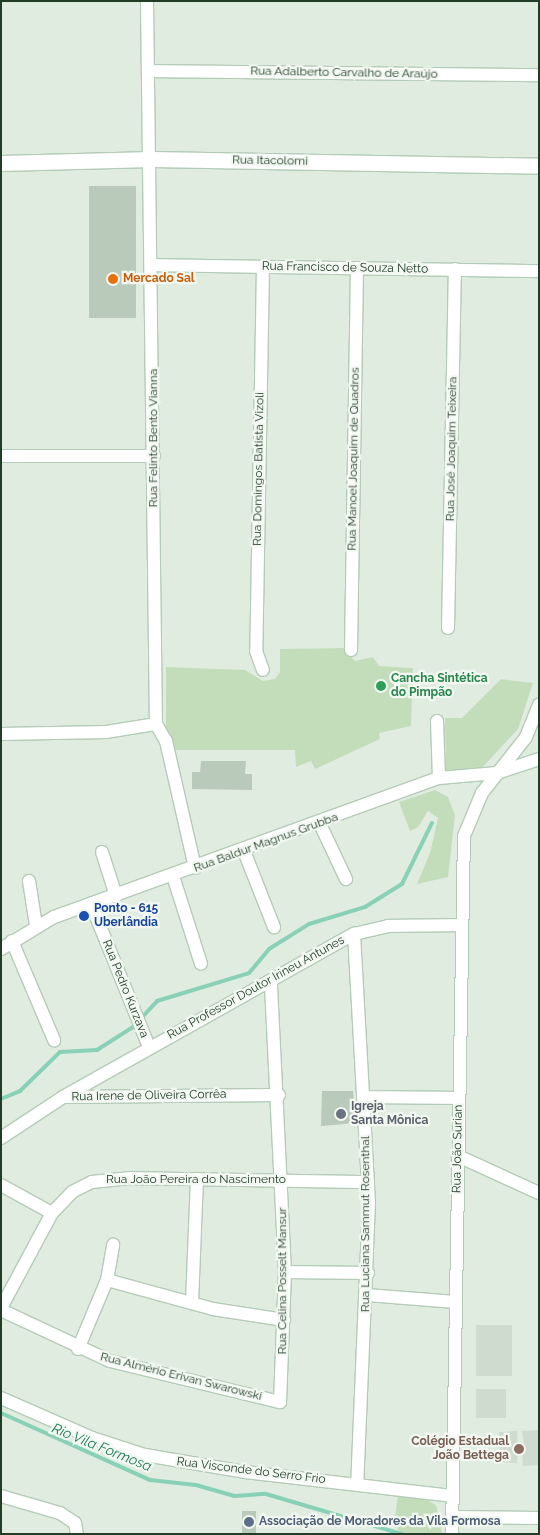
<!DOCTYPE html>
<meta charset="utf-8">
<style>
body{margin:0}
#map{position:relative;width:540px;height:1535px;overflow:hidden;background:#e1ece1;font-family:Raleway,sans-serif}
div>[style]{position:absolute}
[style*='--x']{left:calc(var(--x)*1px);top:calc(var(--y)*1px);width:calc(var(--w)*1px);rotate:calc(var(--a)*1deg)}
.built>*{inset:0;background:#cfdbcf;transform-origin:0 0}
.green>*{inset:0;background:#c3ddba}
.stream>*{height:4px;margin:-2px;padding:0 2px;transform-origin:2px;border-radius:2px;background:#88d1b6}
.building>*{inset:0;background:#b9c9ba;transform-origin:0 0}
.roads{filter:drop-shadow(1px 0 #b4cbb7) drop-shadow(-1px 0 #b4cbb7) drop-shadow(0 1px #b4cbb7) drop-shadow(0 -1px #b4cbb7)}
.minor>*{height:12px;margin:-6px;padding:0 6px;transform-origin:6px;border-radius:6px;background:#fff}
.secondary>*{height:15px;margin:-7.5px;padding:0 7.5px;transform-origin:7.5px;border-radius:7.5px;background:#fff}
.dots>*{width:14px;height:14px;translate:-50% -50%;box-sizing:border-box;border:2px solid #f2f8f1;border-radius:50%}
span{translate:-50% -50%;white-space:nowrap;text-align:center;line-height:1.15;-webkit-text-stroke:4.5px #f2f8f1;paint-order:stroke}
.street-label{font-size:12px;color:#213c27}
.food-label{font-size:12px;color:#c56008;font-weight:700}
.left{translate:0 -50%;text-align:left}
.leisure-label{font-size:12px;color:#27864d;font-weight:700}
.transit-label{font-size:12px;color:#164399;font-weight:700}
.worship-label{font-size:12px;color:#5b616d;font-weight:700}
.education-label{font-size:12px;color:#785e54;font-weight:700}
.right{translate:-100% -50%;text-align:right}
.service-label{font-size:12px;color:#4e5e75;font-weight:700}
.water-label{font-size:14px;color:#1b7857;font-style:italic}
.frame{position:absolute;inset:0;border:2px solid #213c27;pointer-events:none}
</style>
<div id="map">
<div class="built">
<i style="left:476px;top:1325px;width:36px;height:51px"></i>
<i style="left:476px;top:1389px;width:30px;height:29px"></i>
<i style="clip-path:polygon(539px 1430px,539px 1465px,523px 1466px,522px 1452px,518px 1451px,517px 1463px,500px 1462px,499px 1432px,517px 1431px,518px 1446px,524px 1445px,522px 1431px)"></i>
</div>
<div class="green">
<i style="clip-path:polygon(344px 648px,355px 661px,373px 657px,379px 666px,413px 668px,411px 726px,379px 733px,380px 739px,315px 769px,311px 761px,296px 767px,295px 750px,176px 750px,166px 732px,166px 667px,245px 670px,263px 681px,275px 679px,280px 672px,280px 649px)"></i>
<i style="clip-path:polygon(501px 679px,533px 683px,518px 729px,479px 771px,446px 774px,445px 718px,462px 718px)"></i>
<i style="clip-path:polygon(435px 790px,448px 797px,455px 815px,448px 877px,417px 884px,430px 853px,438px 818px,428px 811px,418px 827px,410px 831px,399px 802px)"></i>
<i style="clip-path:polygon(398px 1494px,421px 1497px,436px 1505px,442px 1534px,399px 1534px,395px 1518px)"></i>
</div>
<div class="stream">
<i style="--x:1;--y:1099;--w:21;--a:-23"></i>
<i style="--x:20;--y:1091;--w:56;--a:-44.3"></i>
<i style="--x:60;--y:1052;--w:37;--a:-3"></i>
<i style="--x:97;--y:1050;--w:43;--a:-32.6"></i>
<i style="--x:133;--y:1027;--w:35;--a:-47"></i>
<i style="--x:157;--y:1001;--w:96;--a:-16.9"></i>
<i style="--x:249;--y:973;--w:31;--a:-50"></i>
<i style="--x:269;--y:949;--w:47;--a:-32"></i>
<i style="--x:309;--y:924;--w:59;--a:-16.9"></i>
<i style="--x:365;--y:907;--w:44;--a:-31.9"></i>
<i style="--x:402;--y:884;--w:68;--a:-63.8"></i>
<i style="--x:1;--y:1413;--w:163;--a:24.2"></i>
<i style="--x:150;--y:1480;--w:46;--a:6.2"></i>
<i style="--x:196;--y:1485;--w:40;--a:16"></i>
<i style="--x:234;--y:1496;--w:32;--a:-4"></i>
<i style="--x:266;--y:1494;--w:142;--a:16.4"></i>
</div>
<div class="building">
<i style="left:136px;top:186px;width:132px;height:47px;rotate:90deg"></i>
<i style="clip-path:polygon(201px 761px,246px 761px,245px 774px,252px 774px,252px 790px,192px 789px,192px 772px,200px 772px)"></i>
<i style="clip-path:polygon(322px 1091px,353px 1091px,356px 1123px,321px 1126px)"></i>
<i style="left:242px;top:1511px;width:14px;height:23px"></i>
</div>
<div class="roads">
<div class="minor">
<i style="--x:147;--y:1;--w:723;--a:89.29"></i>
<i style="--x:156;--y:724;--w:20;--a:60"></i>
<i style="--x:166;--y:741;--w:130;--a:77.1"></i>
<i style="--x:148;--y:71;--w:391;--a:0.6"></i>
<i style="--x:152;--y:265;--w:387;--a:0.9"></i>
<i style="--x:263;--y:266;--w:385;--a:91"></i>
<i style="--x:256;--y:651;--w:20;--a:70"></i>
<i style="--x:1;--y:456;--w:153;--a:0"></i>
<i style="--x:448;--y:628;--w:359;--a:-88.9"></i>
<i style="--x:351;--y:650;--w:382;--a:-89.1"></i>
<i style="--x:437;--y:721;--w:57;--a:88"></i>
<i style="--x:1;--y:734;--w:105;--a:-1.1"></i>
<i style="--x:106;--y:732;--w:51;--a:-9.1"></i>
<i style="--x:320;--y:824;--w:61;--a:64.7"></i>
<i style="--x:244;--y:851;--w:82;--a:68.5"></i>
<i style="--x:102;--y:852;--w:46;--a:72.3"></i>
<i style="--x:173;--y:876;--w:92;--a:72.3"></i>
<i style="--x:29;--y:881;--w:45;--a:81"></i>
<i style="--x:91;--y:904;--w:154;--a:67.9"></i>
<i style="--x:354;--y:934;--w:268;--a:86.8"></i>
<i style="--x:369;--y:1202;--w:282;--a:92.4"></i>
<i style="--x:12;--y:941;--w:108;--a:67"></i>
<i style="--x:1;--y:949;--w:62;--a:-31.1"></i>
<i style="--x:54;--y:917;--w:409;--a:-19.9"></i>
<i style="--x:439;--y:778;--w:58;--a:-4.9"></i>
<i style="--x:497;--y:773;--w:44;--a:-18.4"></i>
<i style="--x:63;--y:1097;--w:334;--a:-29.3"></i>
<i style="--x:354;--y:934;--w:35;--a:-13"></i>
<i style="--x:388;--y:926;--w:74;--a:-0.8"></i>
<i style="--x:366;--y:1097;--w:93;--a:0.6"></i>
<i style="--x:1;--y:1138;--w:74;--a:-33.5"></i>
<i style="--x:63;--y:1097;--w:216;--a:-0.5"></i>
<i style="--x:458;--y:1156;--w:89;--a:24.6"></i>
<i style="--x:1;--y:1185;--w:58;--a:28.8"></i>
<i style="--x:285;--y:1272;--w:83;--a:0.7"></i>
<i style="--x:107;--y:1280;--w:110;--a:15.3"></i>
<i style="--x:213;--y:1309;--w:72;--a:8.8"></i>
<i style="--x:367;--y:1295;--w:89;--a:4.5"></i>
<i style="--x:192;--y:1303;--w:124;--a:-87.7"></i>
<i style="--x:1;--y:1308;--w:108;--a:-61.8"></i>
<i style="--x:52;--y:1213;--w:29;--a:-46"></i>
<i style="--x:72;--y:1192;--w:22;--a:-27"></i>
<i style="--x:92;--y:1182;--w:39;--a:-6"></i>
<i style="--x:131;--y:1178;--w:237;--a:1"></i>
<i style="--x:1;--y:1310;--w:120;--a:25.1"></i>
<i style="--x:110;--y:1361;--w:175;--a:13.6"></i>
<i style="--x:280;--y:1402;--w:130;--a:-87.8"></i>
<i style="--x:285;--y:1272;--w:291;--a:-92.8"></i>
<i style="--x:78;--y:1349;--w:75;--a:-67.2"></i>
<i style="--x:107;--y:1280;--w:36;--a:-80"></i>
<i style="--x:1;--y:1398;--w:99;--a:23.7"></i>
<i style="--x:92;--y:1438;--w:56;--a:17.8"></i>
<i style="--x:145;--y:1455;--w:101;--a:9.6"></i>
<i style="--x:245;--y:1472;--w:208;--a:6.6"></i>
<i style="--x:1;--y:1496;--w:61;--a:16.1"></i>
<i style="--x:60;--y:1513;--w:18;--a:34"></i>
<i style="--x:75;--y:1523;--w:11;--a:80"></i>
<i style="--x:452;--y:1517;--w:87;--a:0.7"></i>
<i style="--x:452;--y:1534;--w:698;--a:-89.02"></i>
<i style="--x:464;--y:836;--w:47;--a:-67.3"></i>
<i style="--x:482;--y:793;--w:71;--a:-51.8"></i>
<i style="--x:526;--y:737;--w:35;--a:-68"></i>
</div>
<div class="secondary">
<i style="--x:1;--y:163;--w:151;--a:-1.5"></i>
<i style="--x:152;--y:159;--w:387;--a:1"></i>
</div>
</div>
<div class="dots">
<i style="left:113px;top:279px;background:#e8710a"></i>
<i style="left:381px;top:686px;background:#2e9e5b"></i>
<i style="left:84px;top:916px;background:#1a4fb4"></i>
<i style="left:341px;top:1114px;background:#6b7280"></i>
<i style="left:519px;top:1449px;background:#8d6e63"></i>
<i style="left:249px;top:1522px;background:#5c6f8a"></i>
</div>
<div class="street-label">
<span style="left:344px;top:73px;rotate:1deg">Rua Adalberto Carvalho de Araújo</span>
<span style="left:270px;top:161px;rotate:1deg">Rua Itacolomi</span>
<span style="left:345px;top:268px;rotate:1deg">Rua Francisco de Souza Netto</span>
<span style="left:154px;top:438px;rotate:-90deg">Rua Felinto Bento Vianna</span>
<span style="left:452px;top:449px;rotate:-89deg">Rua José Joaquim Teixeira</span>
<span style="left:354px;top:459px;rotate:-89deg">Rua Manoel Joaquim de Quadros</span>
<span style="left:259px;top:469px;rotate:-89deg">Rua Domingos Batista Vizoli</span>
<span style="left:266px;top:843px;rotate:-20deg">Rua Baldur Magnus Grubba</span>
<span style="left:256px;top:988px;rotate:-29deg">Rua Professor Doutor Irineu Antunes</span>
<span style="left:125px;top:989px;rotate:68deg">Rua Pedro Kurzava</span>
<span style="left:149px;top:1096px;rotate:-1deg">Rua Irene de Oliveira Corrêa</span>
<span style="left:458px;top:1149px;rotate:-89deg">Rua João Surian</span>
<span style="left:196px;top:1180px">Rua João Pereira do Nascimento</span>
<span style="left:366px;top:1224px;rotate:-90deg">Rua Luciana Sammut Rosenthal</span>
<span style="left:283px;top:1281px;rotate:-90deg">Rua Celina Posselt Mansur</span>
<span style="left:181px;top:1377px;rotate:14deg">Rua Almério Erivan Swarowski</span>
<span style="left:251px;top:1471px;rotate:7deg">Rua Visconde do Serro Frio</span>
</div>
<div class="food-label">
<span class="left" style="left:123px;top:279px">Mercado Sal</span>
</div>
<div class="leisure-label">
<span class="left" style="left:391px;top:686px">Cancha Sintética<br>do Pimpão</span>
</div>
<div class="transit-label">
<span class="left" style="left:94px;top:916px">Ponto - 615<br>Uberlândia</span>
</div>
<div class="worship-label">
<span class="left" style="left:351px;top:1114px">Igreja<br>Santa Mônica</span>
</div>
<div class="education-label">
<span class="right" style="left:509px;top:1449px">Colégio Estadual<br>João Bettega</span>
</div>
<div class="service-label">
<span class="left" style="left:259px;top:1522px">Associação de Moradores da Vila Formosa</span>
</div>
<div class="water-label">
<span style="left:102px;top:1447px;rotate:22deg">Rio Vila Formosa</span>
</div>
<div class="frame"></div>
</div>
